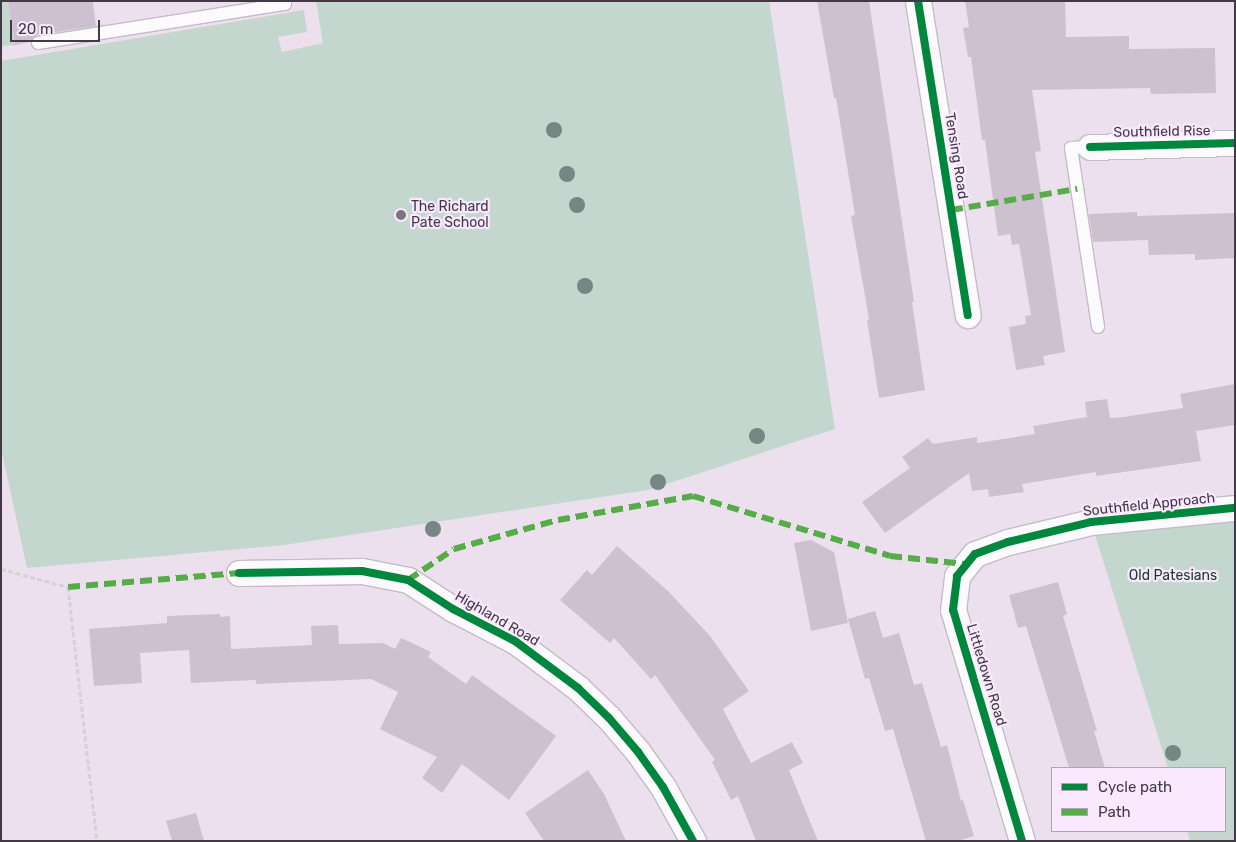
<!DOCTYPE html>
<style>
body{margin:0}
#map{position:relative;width:1236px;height:842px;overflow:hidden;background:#ece0ef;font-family:Rubik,sans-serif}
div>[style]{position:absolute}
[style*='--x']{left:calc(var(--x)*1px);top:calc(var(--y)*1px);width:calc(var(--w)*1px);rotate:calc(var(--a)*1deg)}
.green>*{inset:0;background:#c4d7cf}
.building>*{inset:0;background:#cdc1d0}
.path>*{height:3px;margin-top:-1.5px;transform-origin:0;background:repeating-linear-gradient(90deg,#d5d2d6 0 5px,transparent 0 7.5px)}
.roads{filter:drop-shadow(1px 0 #c4bbc7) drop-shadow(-1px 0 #c4bbc7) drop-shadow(0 1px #c4bbc7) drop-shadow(0 -1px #c4bbc7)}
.service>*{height:12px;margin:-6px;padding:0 6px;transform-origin:6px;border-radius:6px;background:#fcfafd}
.minor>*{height:25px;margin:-12.5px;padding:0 12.5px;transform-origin:12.5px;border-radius:12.5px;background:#fcfafd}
.quiet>*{height:6px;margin-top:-3px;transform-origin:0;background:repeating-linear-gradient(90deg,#56ac47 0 12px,transparent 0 18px)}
.cycleway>*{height:8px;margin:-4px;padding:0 4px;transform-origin:4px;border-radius:4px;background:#00873e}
.trees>*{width:16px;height:16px;margin:-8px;border-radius:50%;background:#758782}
.dots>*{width:14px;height:14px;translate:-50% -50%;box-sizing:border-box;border:2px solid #fae9fe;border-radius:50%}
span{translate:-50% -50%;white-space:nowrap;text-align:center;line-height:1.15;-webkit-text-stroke:4.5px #fae9fe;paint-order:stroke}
.street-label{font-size:14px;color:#423944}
.poi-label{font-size:14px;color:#423944}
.left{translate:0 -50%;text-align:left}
.park-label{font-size:14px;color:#143e29}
.frame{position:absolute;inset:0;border:2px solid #423944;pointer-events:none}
.legend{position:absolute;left:1051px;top:767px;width:175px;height:65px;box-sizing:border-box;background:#fae9fe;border:1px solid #b0a3b4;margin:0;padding:6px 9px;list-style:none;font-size:15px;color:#423944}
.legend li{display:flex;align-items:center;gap:10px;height:25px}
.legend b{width:25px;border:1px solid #b0a3b4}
.scale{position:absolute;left:10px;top:20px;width:90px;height:22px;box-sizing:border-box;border:2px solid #423944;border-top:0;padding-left:6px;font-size:15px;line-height:18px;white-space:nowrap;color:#423944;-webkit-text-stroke:4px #fae9fe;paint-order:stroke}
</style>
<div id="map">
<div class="green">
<i style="clip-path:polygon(1px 1px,8px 1px,15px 45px,1px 46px)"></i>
<i style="clip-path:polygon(316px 1px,769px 1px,835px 429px,648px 490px,284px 545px,27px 568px,1px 448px,1px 61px,304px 10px,307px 32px,278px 37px,282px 52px,323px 43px)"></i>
<i style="clip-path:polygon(1235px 507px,1235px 841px,1190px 841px,1187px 831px,1225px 831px,1225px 768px,1168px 768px,1091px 522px)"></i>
</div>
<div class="building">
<i style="clip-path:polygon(8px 1px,93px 1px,96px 26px,37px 35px,30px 42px,15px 45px)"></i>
<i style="clip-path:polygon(817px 1px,869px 1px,914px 302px,912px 302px,925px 390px,879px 398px,867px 320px,869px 319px,851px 216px,855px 215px,836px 98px,834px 98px)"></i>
<i style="clip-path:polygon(965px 1px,1065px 1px,1066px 37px,1129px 36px,1129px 49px,1215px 48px,1216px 93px,1151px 94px,1150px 88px,1032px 90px,1041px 151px,1035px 152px,1065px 352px,1043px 356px,1045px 365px,1016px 370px,1009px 327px,1026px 324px,1025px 316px,1031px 315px,1019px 244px,1012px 245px,1010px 234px,998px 236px,985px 140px,982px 140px,971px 57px,968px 57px,963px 28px,969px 27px)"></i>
<i style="clip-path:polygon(1137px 212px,1137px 216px,1235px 213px,1235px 258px,1195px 260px,1195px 254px,1149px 255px,1148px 240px,1093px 242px,1089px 214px)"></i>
<i style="clip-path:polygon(1235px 384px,1235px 425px,1196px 431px,1201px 461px,1096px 476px,1096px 472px,1022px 484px,1024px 492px,989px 497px,988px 489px,972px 491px,969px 473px,885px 533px,862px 502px,910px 468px,902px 457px,928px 438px,933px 444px,977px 437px,977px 443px,1035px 434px,1033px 426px,1087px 417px,1085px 402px,1107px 399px,1110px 418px,1123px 417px,1183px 408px,1180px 394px)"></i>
<i style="clip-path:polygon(811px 540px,834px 552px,848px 623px,811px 631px,794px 543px)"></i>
<i style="clip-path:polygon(617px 546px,668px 591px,710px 636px,749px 691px,723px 709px,751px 763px,792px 742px,803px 763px,789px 770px,818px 841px,756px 841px,738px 796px,731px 800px,712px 762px,715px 760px,655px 675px,651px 679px,614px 638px,610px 643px,560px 600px,587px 570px,592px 575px)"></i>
<i style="clip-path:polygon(1058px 582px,1067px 614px,1063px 616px,1097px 731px,1094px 731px,1105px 768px,1069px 768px,1026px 626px,1018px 628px,1009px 595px)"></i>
<i style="clip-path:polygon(875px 611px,883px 638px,899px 633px,914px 685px,922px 683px,941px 747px,947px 745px,961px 801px,963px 800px,974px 836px,958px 841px,926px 841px,893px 729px,885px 731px,869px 678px,865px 679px,848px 619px)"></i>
<i style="clip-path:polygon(220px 614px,220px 617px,230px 616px,231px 649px,312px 645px,311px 626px,338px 625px,339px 644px,383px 643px,395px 649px,401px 638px,431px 652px,428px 657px,466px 684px,472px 675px,556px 736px,509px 800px,462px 764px,442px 793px,422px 778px,437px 757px,380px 729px,398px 692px,371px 679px,256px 684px,256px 680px,191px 683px,189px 650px,140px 653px,142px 683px,94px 686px,89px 629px,167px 623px,167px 616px)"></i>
<i style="clip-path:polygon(588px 770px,604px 794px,626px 841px,544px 841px,525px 813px)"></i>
<i style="clip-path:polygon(196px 813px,204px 841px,172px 841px,166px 821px)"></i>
</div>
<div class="path">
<i style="--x:1;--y:569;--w:69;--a:15"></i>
<i style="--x:68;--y:587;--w:256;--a:83.5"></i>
</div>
<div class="roads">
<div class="service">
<i style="--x:38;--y:43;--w:250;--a:-9"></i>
<i style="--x:285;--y:4;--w:3;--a:-90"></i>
<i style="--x:1090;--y:147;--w:19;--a:177"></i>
<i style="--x:1071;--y:148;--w:181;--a:81.4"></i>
</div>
<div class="minor">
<i style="--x:918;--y:1;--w:318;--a:81"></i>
<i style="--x:1090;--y:147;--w:145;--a:-1.6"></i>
<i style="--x:239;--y:573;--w:123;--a:-0.9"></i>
<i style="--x:362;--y:571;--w:47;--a:11.1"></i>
<i style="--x:408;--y:580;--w:54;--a:32.8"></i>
<i style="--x:453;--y:609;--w:70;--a:27.3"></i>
<i style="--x:515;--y:641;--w:79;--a:36.7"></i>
<i style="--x:578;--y:688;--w:43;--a:44.1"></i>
<i style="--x:609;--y:718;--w:45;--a:49.5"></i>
<i style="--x:638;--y:752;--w:43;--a:54.5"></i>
<i style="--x:663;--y:787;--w:62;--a:60.9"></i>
<i style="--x:1022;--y:841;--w:241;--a:-106.6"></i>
<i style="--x:953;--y:610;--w:34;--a:-83"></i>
<i style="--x:957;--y:576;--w:28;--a:-51"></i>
<i style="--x:975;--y:554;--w:35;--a:-20"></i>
<i style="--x:1008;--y:542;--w:85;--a:-13.5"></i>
<i style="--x:1091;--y:522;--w:145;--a:-5.6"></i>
</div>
</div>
<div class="quiet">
<i style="--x:951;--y:210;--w:128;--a:-9.5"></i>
<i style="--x:408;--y:580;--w:55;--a:-34"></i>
<i style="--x:454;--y:549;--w:108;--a:-15.6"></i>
<i style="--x:558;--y:520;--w:137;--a:-10.1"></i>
<i style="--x:693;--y:496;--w:206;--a:16.9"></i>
<i style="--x:890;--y:556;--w:75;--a:6.1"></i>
<i style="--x:68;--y:587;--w:172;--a:-4.7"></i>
</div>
<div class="cycleway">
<i style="--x:918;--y:1;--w:318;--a:81"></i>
<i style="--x:1090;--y:147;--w:145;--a:-1.6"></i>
<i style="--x:239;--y:573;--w:123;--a:-0.9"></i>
<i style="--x:362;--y:571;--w:47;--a:11.1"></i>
<i style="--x:408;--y:580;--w:54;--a:32.8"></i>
<i style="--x:453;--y:609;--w:70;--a:27.3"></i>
<i style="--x:515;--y:641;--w:79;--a:36.7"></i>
<i style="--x:578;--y:688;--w:43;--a:44.1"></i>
<i style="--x:609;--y:718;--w:45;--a:49.5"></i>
<i style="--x:638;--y:752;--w:43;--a:54.5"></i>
<i style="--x:663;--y:787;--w:62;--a:60.9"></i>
<i style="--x:1022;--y:841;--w:241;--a:-106.6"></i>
<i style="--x:953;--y:610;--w:34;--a:-83"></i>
<i style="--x:957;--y:576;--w:28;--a:-51"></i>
<i style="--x:975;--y:554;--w:35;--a:-20"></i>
<i style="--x:1008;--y:542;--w:85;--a:-13.5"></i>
<i style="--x:1091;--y:522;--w:145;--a:-5.6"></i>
</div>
<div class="trees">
<i style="left:554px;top:130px"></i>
<i style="left:567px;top:174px"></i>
<i style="left:577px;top:205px"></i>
<i style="left:585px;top:286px"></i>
<i style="left:757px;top:436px"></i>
<i style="left:658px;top:482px"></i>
<i style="left:433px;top:529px"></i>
<i style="left:1173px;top:753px"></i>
</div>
<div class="dots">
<i style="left:401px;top:215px;background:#7e7380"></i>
</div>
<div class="street-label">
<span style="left:1162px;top:132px;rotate:-1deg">Southfield Rise</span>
<span style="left:956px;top:156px;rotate:81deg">Tensing Road</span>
<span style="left:1149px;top:505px;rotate:-6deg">Southfield Approach</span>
<span style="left:497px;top:619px;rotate:30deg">Highland Road</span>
<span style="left:986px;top:675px;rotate:73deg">Littledown Road</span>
</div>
<div class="poi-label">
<span class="left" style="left:411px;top:215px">The Richard<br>Pate School</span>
</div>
<div class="park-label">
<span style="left:1173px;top:576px">Old Patesians</span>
</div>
<div class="frame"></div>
<ul class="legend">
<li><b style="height:6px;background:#00873e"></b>Cycle path</li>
<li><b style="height:6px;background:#56ac47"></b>Path</li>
</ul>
<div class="scale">20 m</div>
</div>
